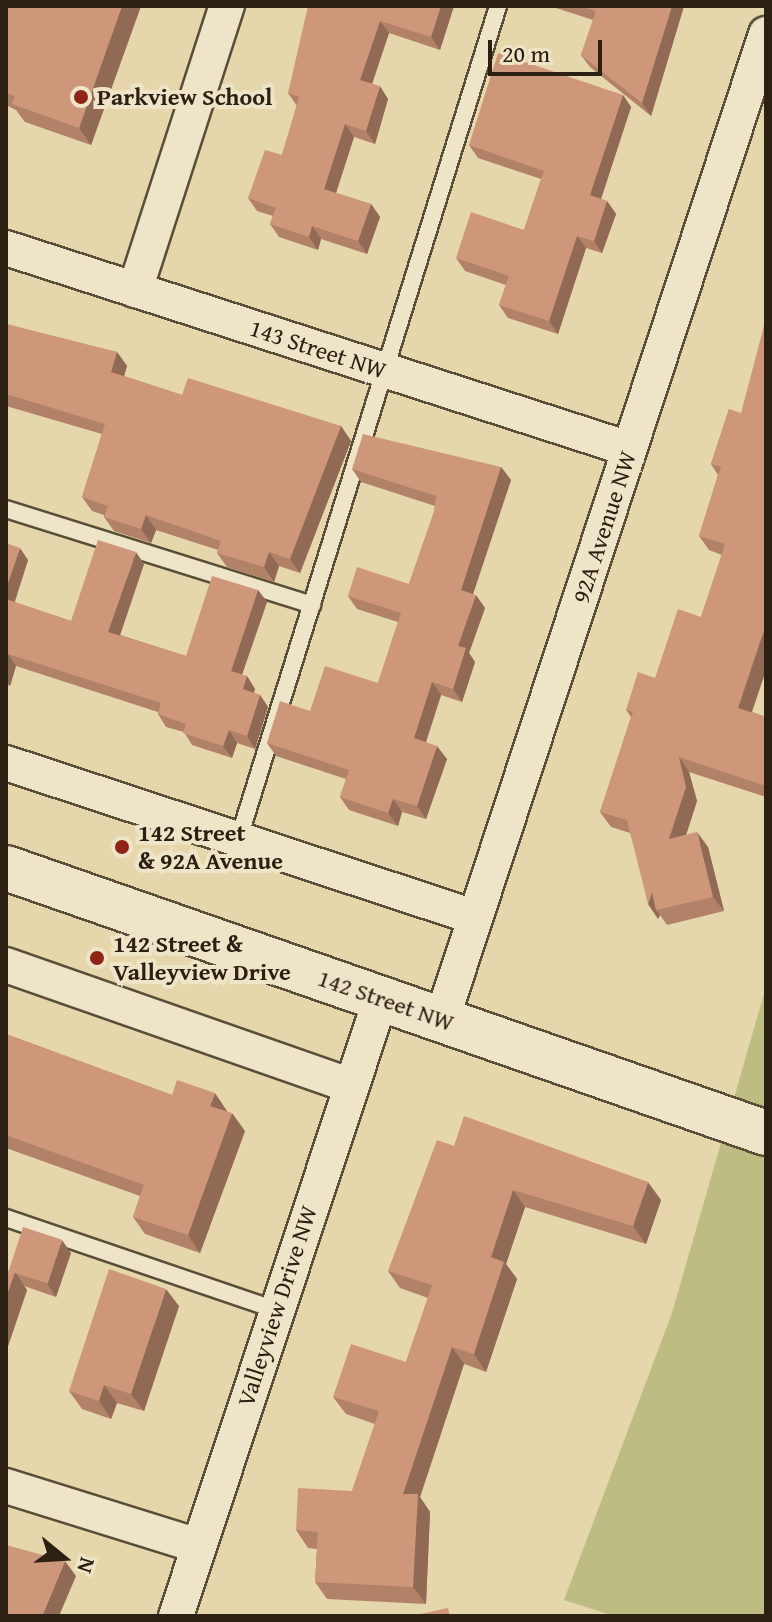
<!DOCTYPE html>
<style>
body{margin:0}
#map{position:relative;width:772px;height:1622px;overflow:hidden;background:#e5d6ab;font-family:"Gentium Book Plus",serif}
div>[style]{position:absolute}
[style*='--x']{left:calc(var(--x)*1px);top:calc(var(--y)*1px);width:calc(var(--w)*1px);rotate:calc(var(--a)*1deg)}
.green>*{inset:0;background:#bcbc83}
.roads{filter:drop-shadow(2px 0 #5a4e38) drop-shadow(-2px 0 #5a4e38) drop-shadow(0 2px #5a4e38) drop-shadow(0 -2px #5a4e38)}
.service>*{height:16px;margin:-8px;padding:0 8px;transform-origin:8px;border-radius:8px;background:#eee4c8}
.minor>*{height:34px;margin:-17px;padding:0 17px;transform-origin:17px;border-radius:17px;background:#eee4c8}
.secondary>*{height:44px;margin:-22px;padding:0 22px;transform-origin:22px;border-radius:22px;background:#eee4c8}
.wall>*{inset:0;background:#b28268}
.shaded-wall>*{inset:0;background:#916a55}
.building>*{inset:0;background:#cf9779;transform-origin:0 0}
.dots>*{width:22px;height:22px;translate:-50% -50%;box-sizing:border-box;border:4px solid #eee4c8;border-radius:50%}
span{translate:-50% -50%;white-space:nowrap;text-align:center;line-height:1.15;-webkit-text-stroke:8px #eee4c8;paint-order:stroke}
.poi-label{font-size:24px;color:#2c2012;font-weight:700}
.left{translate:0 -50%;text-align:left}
.street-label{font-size:24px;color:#2c2012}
.frame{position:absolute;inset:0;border:8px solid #2c2012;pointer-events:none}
.north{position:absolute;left:24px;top:1518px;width:80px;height:80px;-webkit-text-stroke:6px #eee4c8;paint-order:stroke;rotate:108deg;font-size:22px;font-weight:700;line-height:32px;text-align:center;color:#2c2012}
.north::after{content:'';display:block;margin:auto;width:28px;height:36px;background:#2c2012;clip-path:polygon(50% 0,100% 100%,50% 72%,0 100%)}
.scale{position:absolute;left:488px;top:40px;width:114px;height:36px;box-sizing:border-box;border:4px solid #2c2012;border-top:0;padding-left:10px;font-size:24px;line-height:28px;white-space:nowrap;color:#2c2012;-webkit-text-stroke:6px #eee4c8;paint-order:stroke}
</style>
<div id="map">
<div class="green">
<i style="clip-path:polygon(766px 987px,766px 1616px,614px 1616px,564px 1600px,672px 1313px)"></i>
</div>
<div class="roads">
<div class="service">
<i style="--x:6;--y:509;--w:321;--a:17.4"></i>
<i style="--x:238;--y:841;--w:875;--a:-72.7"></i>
<i style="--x:6;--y:1218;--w:286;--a:18.8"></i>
</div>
<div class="minor">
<i style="--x:6;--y:248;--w:655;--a:17.88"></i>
<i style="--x:135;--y:290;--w:299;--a:-72.1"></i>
<i style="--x:6;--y:763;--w:494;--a:18.2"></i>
<i style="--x:6;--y:965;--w:362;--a:19.3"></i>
<i style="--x:442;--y:1019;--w:1037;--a:-71.79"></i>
<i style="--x:6;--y:1486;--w:202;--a:17.3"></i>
<i style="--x:176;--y:1616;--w:651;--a:-71.65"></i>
</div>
<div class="secondary">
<i style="--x:6;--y:868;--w:805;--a:19.22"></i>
</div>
</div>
<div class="wall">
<i style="clip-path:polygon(6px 6px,141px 6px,91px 145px,25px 122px,16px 110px,6px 105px)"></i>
<i style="clip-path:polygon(331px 6px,454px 6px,440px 50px,389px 33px,372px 84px,388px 99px,375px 144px,354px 137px,336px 193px,371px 204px,380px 217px,367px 254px,321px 239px,318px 250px,279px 237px,270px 224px,273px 216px,257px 211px,248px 198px,282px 155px,297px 106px,288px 93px)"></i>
<i style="clip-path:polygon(550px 6px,684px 6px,651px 116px,590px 67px,581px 55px,593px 20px)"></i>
<i style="clip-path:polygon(623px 95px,631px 107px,601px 199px,607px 201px,616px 214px,602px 253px,586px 248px,558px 334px,508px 318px,499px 305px,506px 285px,465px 271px,456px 258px,524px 230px,541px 179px,478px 158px,469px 145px)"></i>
<i style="clip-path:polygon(6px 327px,117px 352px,127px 366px,124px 376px,182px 395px,341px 426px,351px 441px,300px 573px,279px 566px,274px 582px,227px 567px,217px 553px,218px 550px,156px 530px,151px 543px,114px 531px,104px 517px,104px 515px,92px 511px,82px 497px,102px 434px,6px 406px)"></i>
<i style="clip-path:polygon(729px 409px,766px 670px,752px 712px,766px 717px,766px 797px,689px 772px,697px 801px,686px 835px,708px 847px,724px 911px,667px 925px,660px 915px,658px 919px,630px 833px,611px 827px,600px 812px,631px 717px,626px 710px,655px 678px,701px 617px,722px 555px,709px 550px,699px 536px,718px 475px,711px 464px)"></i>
<i style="clip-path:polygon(501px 467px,511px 480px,473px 594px,485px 608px,469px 653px,475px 662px,462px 702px,441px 695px,426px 742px,447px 759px,426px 819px,402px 812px,398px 826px,349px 810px,340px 797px,346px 779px,276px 756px,267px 743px,310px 711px,378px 683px,398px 622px,357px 609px,348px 596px,409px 584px,434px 512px,435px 506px,361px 482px,352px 469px)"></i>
<i style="clip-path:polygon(6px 543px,28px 560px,14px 602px,71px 621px,144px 564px,120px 635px,186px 656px,258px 590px,267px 602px,242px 675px,247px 676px,255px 689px,254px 693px,260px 695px,268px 707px,255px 749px,237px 743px,232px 758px,192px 745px,184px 732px,166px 727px,158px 714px,158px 712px,16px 666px,10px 686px,6px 684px)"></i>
<i style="clip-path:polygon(6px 1034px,172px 1095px,227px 1111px,245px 1131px,200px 1253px,145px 1234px,133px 1217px,140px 1196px,6px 1148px)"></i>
<i style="clip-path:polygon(454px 1146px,661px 1200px,646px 1244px,525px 1207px,506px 1264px,517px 1279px,486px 1372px,464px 1364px,420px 1497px,430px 1512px,426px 1604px,327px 1599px,315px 1582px,317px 1549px,308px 1548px,296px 1530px,352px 1491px,375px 1424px,346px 1414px,333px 1397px,406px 1362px,428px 1298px,400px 1288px,388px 1271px)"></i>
<i style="clip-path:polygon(71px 1253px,56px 1297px,24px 1286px,27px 1290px,6px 1352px,6px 1270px,9px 1271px)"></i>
<i style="clip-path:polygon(179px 1306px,144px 1411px,117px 1403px,111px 1419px,82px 1409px,69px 1391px)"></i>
</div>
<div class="shaded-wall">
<i style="clip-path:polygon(122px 6px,141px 6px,91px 145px,79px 128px)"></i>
<i style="clip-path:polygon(441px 6px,454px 6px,440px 50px,431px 37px)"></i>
<i style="clip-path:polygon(672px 6px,684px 6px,651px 116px,642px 103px)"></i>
<i style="clip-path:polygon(380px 21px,389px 33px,369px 93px,360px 80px)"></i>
<i style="clip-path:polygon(380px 86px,388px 99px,375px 144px,366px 131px)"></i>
<i style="clip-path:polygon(623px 95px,631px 107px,598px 208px,590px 195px)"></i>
<i style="clip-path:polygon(345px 124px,354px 137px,333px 202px,324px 189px)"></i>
<i style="clip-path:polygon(607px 201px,616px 214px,602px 253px,594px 241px)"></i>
<i style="clip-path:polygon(371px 204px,380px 217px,367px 254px,358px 241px)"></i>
<i style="clip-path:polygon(312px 226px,321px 239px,318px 250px,309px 237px)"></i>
<i style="clip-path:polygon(577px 236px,586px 248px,558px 334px,549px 321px)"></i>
<i style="clip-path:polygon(117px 352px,127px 366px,121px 386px,111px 372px)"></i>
<i style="clip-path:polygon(341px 426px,351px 441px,300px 573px,290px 559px)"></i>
<i style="clip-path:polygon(501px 467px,511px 480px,470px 603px,461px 590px)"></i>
<i style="clip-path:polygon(146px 515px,156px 530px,151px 543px,141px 529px)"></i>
<i style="clip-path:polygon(20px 548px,28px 560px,12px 611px,6px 603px,6px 589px)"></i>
<i style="clip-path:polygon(136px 552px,144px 564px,117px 644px,108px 632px)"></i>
<i style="clip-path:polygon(269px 552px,279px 566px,274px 582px,264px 567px)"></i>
<i style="clip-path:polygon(258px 590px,267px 602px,239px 683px,231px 671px)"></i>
<i style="clip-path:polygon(476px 595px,485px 608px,469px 653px,475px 662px,462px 702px,453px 689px,458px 646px)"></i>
<i style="clip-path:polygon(766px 624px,766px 670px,748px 723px,738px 708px)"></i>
<i style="clip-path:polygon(8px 654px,16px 666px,10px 686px,6px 680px,6px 659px)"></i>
<i style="clip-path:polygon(247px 676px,255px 689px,251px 701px,243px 689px)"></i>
<i style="clip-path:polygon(432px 682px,441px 695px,423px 751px,414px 738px)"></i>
<i style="clip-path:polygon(260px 695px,268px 707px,255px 749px,247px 736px)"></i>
<i style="clip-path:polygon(229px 730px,237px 743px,232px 758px,223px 746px)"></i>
<i style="clip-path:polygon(437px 746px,447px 759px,426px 819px,417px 806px)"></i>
<i style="clip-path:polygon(679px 757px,689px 772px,697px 801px,680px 854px,669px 839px)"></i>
<i style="clip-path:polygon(393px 799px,402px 812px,398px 826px,388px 813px)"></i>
<i style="clip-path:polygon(697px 832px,708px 847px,724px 911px,713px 897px)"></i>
<i style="clip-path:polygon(652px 892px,656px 910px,660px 915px,658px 919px,648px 904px)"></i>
<i style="clip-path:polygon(215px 1093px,227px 1111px,222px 1124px,210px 1106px)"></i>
<i style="clip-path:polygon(232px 1113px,245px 1131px,200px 1253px,188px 1235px)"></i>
<i style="clip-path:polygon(648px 1182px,661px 1200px,646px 1244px,633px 1226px)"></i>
<i style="clip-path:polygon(513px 1190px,525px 1207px,506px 1264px,517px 1279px,486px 1372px,474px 1354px,491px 1257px)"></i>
<i style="clip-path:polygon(62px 1240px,71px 1253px,56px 1297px,47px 1284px)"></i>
<i style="clip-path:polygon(15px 1272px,27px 1290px,6px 1352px,6px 1298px)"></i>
<i style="clip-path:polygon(166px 1289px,179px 1306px,144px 1411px,131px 1394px)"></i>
<i style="clip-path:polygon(452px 1347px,464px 1364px,420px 1497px,430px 1512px,426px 1604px,413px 1587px,403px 1494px)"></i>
<i style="clip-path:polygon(104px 1385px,117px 1403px,111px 1419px,99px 1401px)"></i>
<i style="clip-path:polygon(65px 1561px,76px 1576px,59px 1616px,42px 1616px)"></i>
</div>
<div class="building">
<i style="clip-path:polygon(6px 6px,122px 6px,79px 128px,12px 104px,15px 96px,6px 93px)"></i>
<i style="clip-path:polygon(308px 6px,327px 6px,330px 7px,331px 6px,441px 6px,431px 37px,380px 21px,360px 80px,380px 86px,366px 131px,345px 124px,324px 189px,371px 204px,358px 241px,312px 226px,309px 237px,270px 224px,276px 208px,248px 198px,265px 150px,282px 155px,299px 97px,288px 93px)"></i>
<i style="clip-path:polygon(580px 6px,672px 6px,642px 103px,581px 55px,596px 11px)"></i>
<i style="clip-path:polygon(498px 53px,623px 95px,590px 195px,607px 201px,594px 241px,577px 236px,549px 321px,499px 305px,509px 276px,456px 258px,471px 212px,524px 230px,544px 171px,469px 145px)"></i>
<i style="clip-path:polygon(766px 318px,766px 624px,738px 708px,766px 717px,766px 786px,679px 757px,686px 787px,669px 839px,697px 832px,713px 897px,656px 910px,652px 892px,648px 904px,627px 820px,600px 812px,633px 712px,626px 710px,638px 672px,655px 678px,678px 609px,701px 617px,725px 544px,699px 536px,721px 467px,711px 464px,729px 409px,741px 413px)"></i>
<i style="clip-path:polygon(7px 324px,117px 352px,111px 372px,182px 395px,188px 378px,341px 426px,290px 559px,269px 552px,264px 567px,217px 553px,221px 541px,146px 515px,141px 529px,104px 517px,108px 506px,82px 497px,105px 424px,6px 394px,6px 327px)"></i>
<i style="clip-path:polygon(363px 434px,501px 467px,461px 590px,476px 595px,458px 646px,466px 648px,453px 689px,432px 682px,414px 738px,437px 746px,417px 806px,393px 799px,388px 813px,340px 797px,349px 770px,267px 743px,280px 701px,310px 711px,325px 666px,378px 683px,401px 613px,348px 596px,357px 567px,409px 584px,434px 512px,436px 496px,352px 469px)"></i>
<i style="clip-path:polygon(98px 540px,136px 552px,108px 632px,186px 656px,212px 576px,258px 590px,231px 671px,247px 676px,243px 689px,260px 695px,247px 736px,229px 730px,223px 746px,183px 733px,186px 724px,158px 714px,161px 703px,8px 654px,6px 659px,6px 599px,71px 621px)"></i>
<i style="clip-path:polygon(6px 543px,20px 548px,6px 589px)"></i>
<i style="clip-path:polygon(6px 1034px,172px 1095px,177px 1080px,215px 1093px,210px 1106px,232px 1113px,188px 1235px,133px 1217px,144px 1185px,6px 1135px)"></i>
<i style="clip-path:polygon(464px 1116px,648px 1182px,633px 1226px,513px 1190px,491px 1257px,504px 1262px,474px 1354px,452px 1347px,403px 1494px,418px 1494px,413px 1587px,315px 1582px,318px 1532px,296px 1530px,298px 1488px,352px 1491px,379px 1411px,333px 1397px,351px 1344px,406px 1362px,432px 1285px,388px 1271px,437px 1140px,454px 1146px)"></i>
<i style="left:23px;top:1227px;width:41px;height:46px;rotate:18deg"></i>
<i style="clip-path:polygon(109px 1269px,166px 1289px,131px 1394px,104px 1385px,99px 1401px,69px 1391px)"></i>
<i style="clip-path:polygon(6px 1270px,15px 1272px,6px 1298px)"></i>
<i style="clip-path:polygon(6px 1545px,65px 1561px,42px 1616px,6px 1616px)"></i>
<i style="clip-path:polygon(448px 1608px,450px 1616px,412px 1616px)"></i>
</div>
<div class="dots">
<i style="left:81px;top:97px;background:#8f2418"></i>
<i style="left:122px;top:847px;background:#8f2418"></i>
<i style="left:97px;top:958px;background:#8f2418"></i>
</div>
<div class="poi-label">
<span class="left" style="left:97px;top:97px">Parkview School</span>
<span class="left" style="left:138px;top:847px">142 Street<br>&amp; 92A Avenue</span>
<span class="left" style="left:113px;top:958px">142 Street &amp;<br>Valleyview Drive</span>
</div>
<div class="street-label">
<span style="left:318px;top:349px;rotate:18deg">143 Street NW</span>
<span style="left:604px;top:527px;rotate:-72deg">92A Avenue NW</span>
<span style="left:386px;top:1000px;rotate:19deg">142 Street NW</span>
<span style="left:277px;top:1306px;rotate:-72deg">Valleyview Drive NW</span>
</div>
<div class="frame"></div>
<div class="north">N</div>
<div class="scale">20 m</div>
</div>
